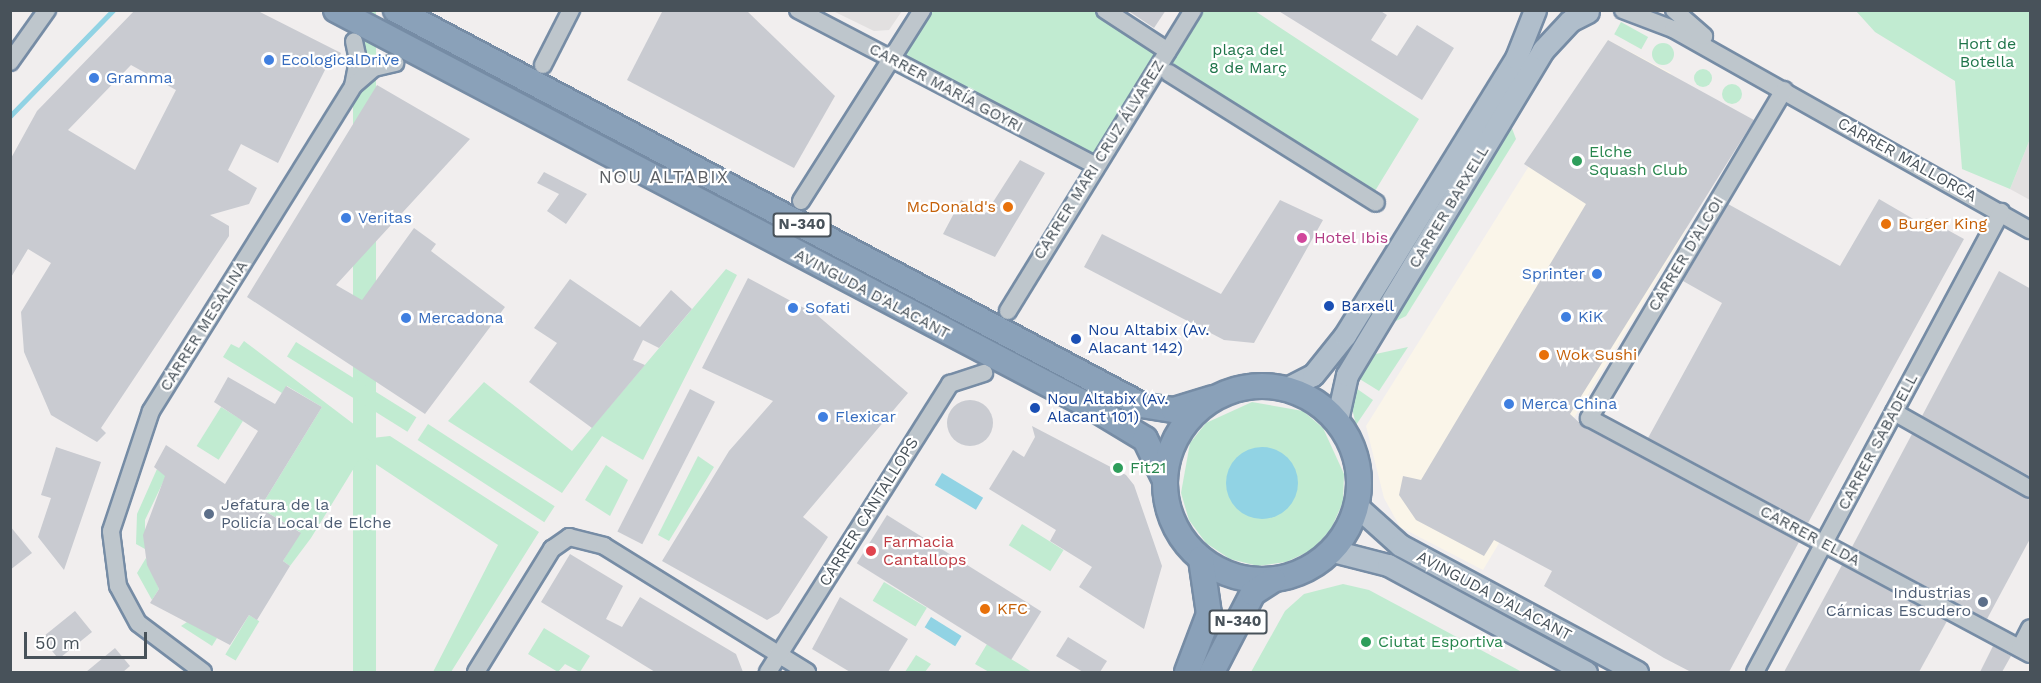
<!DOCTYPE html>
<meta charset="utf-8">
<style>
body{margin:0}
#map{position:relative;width:2041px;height:683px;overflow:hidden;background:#f1eeee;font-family:"Work Sans",sans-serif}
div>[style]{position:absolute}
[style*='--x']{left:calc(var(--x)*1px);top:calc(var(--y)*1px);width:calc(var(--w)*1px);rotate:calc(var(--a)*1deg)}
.commercial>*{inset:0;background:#faf5e9}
.education>*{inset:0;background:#e2e0e0}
.green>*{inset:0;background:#c1ebd1;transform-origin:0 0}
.round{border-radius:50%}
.water>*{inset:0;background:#91d3e4;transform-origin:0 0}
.stream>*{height:5px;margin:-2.5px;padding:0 2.5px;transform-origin:2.5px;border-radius:2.5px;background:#91d3e4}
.building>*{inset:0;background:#c9cbd1;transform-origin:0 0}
.roads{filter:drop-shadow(2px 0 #768ca5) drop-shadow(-2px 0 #768ca5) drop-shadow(0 2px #768ca5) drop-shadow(0 -2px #768ca5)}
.minor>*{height:16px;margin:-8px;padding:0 8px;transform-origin:8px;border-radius:8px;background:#bec6cc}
.major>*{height:21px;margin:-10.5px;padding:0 10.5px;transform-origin:10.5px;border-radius:10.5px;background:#b0becb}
.highway>*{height:24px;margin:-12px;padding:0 12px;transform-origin:12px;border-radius:12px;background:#8aa1b9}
.highway>.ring{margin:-12px;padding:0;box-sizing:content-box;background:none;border:24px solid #8aa1b9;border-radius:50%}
.dots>*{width:16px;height:16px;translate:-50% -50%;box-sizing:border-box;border:3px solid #fff;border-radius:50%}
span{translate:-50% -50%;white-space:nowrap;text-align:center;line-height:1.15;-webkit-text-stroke:4.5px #fff;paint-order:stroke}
.shield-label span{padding:2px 4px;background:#fff;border:2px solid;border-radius:4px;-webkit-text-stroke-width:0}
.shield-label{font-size:15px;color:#48525a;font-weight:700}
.park-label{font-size:16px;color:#1f754a}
.shop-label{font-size:16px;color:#366cbe}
.left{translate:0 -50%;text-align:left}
.right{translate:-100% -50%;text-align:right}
.street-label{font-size:16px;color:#48525a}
.leisure-label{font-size:16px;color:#27864d}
.food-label{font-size:16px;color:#c56008}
.hotel-label{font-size:16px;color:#b23c85}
.transit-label{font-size:16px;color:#164399}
.service-label{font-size:16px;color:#4e5e75}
.health-label{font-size:16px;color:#be3a42}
.neighbourhood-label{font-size:18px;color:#5c5f63;letter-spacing:1.5px}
.frame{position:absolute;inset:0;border:12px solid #48525a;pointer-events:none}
.scale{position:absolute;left:24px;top:632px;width:123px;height:27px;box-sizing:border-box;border:3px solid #48525a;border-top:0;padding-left:8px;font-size:18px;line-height:21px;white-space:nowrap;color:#48525a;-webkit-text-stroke:4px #fff;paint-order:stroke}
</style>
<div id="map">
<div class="commercial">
<i style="clip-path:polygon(1608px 40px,1671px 73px,1624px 157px,1687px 229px,1483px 570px,1400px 527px,1384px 498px,1366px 426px)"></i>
</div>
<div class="education">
<i style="clip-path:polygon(833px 11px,902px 11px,889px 30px,874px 31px)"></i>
<i style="clip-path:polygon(2030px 139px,2030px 200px,2010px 189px)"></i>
</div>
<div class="green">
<i style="left:353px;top:11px;width:23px;height:878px"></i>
<i style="clip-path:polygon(922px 11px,1105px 11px,1167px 51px,1193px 11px,1255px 11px,1419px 119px,1375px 191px,1162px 61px,1094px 165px,891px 59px)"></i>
<i style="clip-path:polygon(1856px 11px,2030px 11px,2030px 139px,2010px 189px,1962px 169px,1955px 81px,1875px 32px)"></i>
<i style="left:1621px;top:22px;width:31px;height:14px;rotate:29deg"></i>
<i class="round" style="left:1652px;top:43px;width:22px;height:22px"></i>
<i class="round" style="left:1694px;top:69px;width:18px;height:18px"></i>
<i class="round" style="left:1722px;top:84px;width:20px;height:20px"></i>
<i style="clip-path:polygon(1510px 123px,1516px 139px,1406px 316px,1386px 326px)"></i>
<i style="clip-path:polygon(726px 269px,737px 275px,643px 460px,602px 436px,562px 493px,448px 421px,484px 382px,572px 451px)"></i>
<i style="clip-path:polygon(244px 341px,372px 438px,390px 436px,539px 532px,451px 672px,433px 672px,498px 545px,362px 455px,311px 538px,290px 566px,283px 561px,300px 532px,260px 508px,322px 407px,287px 386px,282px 393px,223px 357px,231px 344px,239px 348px)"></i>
<i style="left:296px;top:342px;width:142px;height:17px;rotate:32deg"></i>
<i style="clip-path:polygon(1408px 347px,1379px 391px,1358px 378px,1371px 355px)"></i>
<i style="clip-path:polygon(1353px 386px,1373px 400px,1356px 425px,1351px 404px)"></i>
<i style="clip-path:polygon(1252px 402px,1303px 411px,1323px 428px,1344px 474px,1343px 502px,1331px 529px,1312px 550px,1286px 562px,1258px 566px,1230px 559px,1206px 543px,1189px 520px,1181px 493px,1190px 443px,1206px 423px)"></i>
<i style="left:221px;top:407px;width:26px;height:46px;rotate:32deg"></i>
<i style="left:428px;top:424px;width:151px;height:19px;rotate:33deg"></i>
<i style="clip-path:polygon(698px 456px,714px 467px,669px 541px,658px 535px)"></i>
<i style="clip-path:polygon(606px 465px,628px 480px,610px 516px,585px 500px)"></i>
<i style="clip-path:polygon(157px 469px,166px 476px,145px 520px,145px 549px,136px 544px,137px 514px)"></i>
<i style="left:1022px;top:524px;width:49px;height:25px;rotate:32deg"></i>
<i style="clip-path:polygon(146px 558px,159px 589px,152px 600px,137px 573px)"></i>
<i style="left:884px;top:582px;width:50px;height:22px;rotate:31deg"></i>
<i style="clip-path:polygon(1343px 584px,1369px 590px,1522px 672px,1251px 672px,1285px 611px,1304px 594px)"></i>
<i style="left:249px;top:615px;width:12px;height:46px;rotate:31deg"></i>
<i style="clip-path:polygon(190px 620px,217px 638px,212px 646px,181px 626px)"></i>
<i style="clip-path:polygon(544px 628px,590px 656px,580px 672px,565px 664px,558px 672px,528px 654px)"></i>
<i style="clip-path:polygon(987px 644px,1011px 659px,1032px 672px,989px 672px,975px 664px)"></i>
<i style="clip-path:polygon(916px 655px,931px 664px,925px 672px,905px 672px)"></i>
</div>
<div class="water">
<i class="round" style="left:1226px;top:447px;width:72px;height:72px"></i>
<i style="left:942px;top:473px;width:48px;height:14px;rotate:31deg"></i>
<i style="left:931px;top:617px;width:36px;height:12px;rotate:32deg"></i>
</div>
<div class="stream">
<i style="--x:10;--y:116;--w:148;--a:-45.8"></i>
</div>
<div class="building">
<i style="clip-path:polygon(evenodd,135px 10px,256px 10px,341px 53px,334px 67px,328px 64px,278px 163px,241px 144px,228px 170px,257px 188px,249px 204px,210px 215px,229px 226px,229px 236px,101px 428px,106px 433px,97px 442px,51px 415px,24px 352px,21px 312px,51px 263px,28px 249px,10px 279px,10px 160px,37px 111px,135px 10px,131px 65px,176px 90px,135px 170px,68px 130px,131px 65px)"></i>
<i style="clip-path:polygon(663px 10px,746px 10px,835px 96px,794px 168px,627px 80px)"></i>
<i style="clip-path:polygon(1127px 10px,1166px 10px,1154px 28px)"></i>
<i style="clip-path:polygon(1277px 10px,1379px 10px,1387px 15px,1371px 40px,1397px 56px,1417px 25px,1454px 48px,1422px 100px)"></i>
<i style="clip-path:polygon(1608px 40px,1754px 120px,1570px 414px,1584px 427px,1799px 542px,1729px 672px,1691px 672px,1664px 658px,1544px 586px,1552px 571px,1494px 540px,1484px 556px,1416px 520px,1399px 495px,1403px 476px,1421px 480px,1586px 204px,1524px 164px)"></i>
<i style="clip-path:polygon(377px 85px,470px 139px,336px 285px,362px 300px,414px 228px,436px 244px,431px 251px,505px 307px,425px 414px,247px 297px)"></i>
<i style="clip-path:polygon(1020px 160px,1045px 173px,995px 257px,943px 234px,961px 200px,986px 213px)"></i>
<i style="clip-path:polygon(544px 172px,587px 194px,566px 224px,547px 211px,559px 194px,537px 183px)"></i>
<i style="clip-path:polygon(1879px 199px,1922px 224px,1926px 218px,1964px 239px,1808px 523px,1648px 438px,1722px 303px,1683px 281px,1728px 204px,1840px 266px)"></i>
<i style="clip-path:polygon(1280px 200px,1323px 220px,1254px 343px,1224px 340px,1084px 267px,1102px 234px,1221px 294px)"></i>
<i style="clip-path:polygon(1999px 271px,2031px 289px,2031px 477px,1922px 416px)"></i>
<i style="clip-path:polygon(748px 278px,817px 315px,908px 393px,803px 517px,828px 537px,779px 613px,767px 620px,662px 561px,729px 451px,773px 401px,702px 368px)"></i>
<i style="clip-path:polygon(570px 279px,640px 327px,671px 290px,692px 309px,659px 348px,643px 340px,633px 360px,645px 365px,592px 428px,529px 382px,557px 343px,534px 328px)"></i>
<i style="clip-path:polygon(228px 377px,275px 404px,286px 386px,322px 407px,260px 508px,301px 533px,283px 561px,290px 566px,257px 620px,249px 615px,230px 645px,150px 603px,159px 589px,147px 565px,143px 535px,165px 476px,154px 467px,166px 445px,225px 484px,258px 431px,214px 402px)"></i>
<i style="left:690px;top:389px;width:28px;height:160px;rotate:27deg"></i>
<i class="round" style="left:947px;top:400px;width:46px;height:46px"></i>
<i style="clip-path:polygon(1032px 426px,1126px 475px,1134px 485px,1162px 566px,1144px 629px,1079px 587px,1092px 567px,1050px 541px,1056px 530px,989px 489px,1013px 450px,1024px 457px,1035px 437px)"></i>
<i style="clip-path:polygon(1912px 434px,2031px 499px,2031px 537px,1987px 619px,1852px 547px)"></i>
<i style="clip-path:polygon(56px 447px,101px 462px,64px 570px,38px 537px,51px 498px,41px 495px)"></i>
<i style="left:887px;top:515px;width:182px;height:57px;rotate:32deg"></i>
<i style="clip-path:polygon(10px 526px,32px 553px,10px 570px)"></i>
<i style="clip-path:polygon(570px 554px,623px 586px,606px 619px,622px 627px,640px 597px,736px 654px,743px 672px,655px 672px,541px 602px)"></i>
<i style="clip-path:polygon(1842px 565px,1947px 621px,1919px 672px,1784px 672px)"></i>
<i style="clip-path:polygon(840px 597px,908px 639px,888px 672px,850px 672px,812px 649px)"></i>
<i style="left:75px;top:611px;width:27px;height:43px;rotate:51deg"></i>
<i style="clip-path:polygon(1068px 637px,1107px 661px,1100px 672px,1083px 672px,1056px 656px)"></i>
<i style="clip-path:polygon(1993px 646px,2011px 656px,2002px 672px,1980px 672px)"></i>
<i style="clip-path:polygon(115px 648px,130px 666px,123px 672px,86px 672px)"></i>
</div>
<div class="roads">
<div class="minor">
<i style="--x:798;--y:10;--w:334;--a:27.6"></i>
<i style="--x:1105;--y:10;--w:75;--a:33.1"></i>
<i style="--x:1623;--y:10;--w:53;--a:20.8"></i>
<i style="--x:1673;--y:29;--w:410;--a:29.4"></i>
<i style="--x:1674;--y:10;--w:40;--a:41"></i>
<i style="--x:10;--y:62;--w:64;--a:-54.6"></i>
<i style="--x:543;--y:65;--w:62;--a:-63"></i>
<i style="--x:1169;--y:73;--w:244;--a:32.1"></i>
<i style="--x:353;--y:86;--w:26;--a:-79"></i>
<i style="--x:358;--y:60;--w:19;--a:-102"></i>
<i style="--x:1784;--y:90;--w:382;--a:120.7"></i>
<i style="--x:1589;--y:418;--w:500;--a:28.15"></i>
<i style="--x:801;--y:201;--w:226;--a:-57.6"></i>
<i style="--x:1008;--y:311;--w:353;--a:-58.4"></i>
<i style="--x:1894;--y:412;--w:156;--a:29.5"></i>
<i style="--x:2020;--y:648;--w:22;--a:-63"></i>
<i style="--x:203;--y:672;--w:81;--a:-143"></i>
<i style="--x:138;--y:623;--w:42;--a:-118.4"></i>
<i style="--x:118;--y:586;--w:55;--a:-97.3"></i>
<i style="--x:111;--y:531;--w:126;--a:-71.6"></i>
<i style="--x:151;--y:411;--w:383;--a:-58.1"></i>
<i style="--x:353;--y:86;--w:28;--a:-41"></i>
<i style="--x:374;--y:68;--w:22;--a:-13"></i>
<i style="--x:476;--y:672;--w:145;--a:-58.3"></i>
<i style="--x:552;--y:549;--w:21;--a:-35"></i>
<i style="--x:569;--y:537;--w:36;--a:14"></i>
<i style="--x:604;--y:546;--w:239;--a:31.8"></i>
<i style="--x:768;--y:672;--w:341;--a:-57.7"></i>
<i style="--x:950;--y:384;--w:36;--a:-18"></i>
<i style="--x:1755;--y:672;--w:522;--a:-61.86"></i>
</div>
<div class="major">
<i style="--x:1287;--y:388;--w:29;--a:-27"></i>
<i style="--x:1313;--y:375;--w:51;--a:-51.3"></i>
<i style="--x:1345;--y:335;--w:326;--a:-58.3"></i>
<i style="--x:1516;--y:58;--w:52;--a:-68.4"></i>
<i style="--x:1337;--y:420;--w:46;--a:-77.5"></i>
<i style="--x:1347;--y:375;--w:380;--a:-58.9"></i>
<i style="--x:1543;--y:50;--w:40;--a:-47"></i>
<i style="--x:1570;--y:21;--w:20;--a:-27"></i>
<i style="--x:1360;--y:509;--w:54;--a:42"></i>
<i style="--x:1400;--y:545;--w:269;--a:28.2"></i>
<i style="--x:1333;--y:551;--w:57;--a:14.3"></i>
<i style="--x:1388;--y:565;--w:225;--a:28.4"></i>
</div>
<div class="highway">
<i style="--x:336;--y:10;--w:857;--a:27.73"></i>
<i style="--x:1095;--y:409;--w:58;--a:31"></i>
<i style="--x:1145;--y:439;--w:43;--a:64"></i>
<i style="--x:396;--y:10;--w:843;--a:27.93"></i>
<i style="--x:1141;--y:405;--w:33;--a:9"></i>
<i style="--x:1174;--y:410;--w:41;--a:-17.1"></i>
<i class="ring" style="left:1165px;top:386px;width:170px;height:170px"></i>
<i style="--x:1187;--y:672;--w:62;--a:-69.2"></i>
<i style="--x:1209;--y:614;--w:56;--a:-98.3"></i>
<i style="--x:1212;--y:672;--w:89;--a:-62.6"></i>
<i style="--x:1253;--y:593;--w:24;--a:-33"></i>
</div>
</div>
<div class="dots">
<i style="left:269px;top:60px;background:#3f7fe0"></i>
<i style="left:94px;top:78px;background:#3f7fe0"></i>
<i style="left:1577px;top:161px;background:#2e9e5b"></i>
<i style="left:1008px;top:207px;background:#e8710a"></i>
<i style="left:346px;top:218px;background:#3f7fe0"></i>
<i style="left:1886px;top:224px;background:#e8710a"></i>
<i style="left:1302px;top:238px;background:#d1479c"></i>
<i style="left:1597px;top:274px;background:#3f7fe0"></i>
<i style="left:1329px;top:306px;background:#1a4fb4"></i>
<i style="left:793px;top:308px;background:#3f7fe0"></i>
<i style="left:1566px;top:317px;background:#3f7fe0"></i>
<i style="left:406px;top:318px;background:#3f7fe0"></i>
<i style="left:1076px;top:339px;background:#1a4fb4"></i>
<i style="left:1544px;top:355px;background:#e8710a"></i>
<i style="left:1509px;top:404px;background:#3f7fe0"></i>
<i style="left:1035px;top:408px;background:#1a4fb4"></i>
<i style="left:823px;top:417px;background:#3f7fe0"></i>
<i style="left:1118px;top:468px;background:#2e9e5b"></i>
<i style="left:209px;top:514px;background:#5c6f8a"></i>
<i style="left:871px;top:551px;background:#e0444e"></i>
<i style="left:1983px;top:602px;background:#5c6f8a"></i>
<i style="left:985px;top:609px;background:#e8710a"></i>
<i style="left:1366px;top:642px;background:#2e9e5b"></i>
</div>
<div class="shield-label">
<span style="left:802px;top:225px">N-340</span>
<span style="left:1238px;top:622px">N-340</span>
</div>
<div class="park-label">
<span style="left:1987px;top:53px">Hort de<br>Botella</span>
<span style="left:1248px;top:59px">plaça del<br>8 de Març</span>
</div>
<div class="shop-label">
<span class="left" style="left:281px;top:60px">EcologicalDrive</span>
<span class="left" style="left:106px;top:78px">Gramma</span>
<span class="left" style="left:358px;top:218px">Veritas</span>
<span class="right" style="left:1585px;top:274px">Sprinter</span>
<span class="left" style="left:805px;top:308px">Sofati</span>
<span class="left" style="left:1578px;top:317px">KiK</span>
<span class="left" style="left:418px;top:318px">Mercadona</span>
<span class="left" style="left:1521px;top:404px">Merca China</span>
<span class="left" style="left:835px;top:417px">Flexicar</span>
</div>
<div class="street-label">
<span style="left:946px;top:88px;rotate:28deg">CARRER MARÍA GOYRI</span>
<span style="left:1099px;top:160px;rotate:-58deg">CARRER MARI CRUZ ÁLVAREZ</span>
<span style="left:1907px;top:160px;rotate:29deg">CARRER MALLORCA</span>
<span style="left:1449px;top:207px;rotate:-59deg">CARRER BARXELL</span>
<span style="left:1686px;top:254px;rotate:-59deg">CARRER D'ALCOI</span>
<span style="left:872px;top:294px;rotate:28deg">AVINGUDA D'ALACANT</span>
<span style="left:204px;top:326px;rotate:-58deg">CARRER MESALINA</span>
<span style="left:1878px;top:442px;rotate:-62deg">CARRER SABADELL</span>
<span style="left:869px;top:512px;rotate:-58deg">CARRER CANTALLOPS</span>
<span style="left:1810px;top:536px;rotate:28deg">CARRER ELDA</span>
<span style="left:1494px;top:596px;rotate:28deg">AVINGUDA D'ALACANT</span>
</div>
<div class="leisure-label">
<span class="left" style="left:1589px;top:161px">Elche<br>Squash Club</span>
<span class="left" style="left:1130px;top:468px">Fit21</span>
<span class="left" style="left:1378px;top:642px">Ciutat Esportiva</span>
</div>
<div class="food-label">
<span class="right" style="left:996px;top:207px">McDonald's</span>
<span class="left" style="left:1898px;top:224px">Burger King</span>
<span class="left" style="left:1556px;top:355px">Wok Sushi</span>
<span class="left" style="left:997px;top:609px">KFC</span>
</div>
<div class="hotel-label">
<span class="left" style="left:1314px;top:238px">Hotel Ibis</span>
</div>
<div class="transit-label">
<span class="left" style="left:1341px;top:306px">Barxell</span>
<span class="left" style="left:1088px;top:339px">Nou Altabix (Av.<br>Alacant 142)</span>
<span class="left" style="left:1047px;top:408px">Nou Altabix (Av.<br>Alacant 101)</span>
</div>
<div class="service-label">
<span class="left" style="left:221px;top:514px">Jefatura de la<br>Policía Local de Elche</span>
<span class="right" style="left:1971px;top:602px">Industrias<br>Cárnicas Escudero</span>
</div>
<div class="health-label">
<span class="left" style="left:883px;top:551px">Farmacia<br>Cantallops</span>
</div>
<div class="neighbourhood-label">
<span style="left:664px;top:177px">NOU ALTABIX</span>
</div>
<div class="frame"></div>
<div class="scale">50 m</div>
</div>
